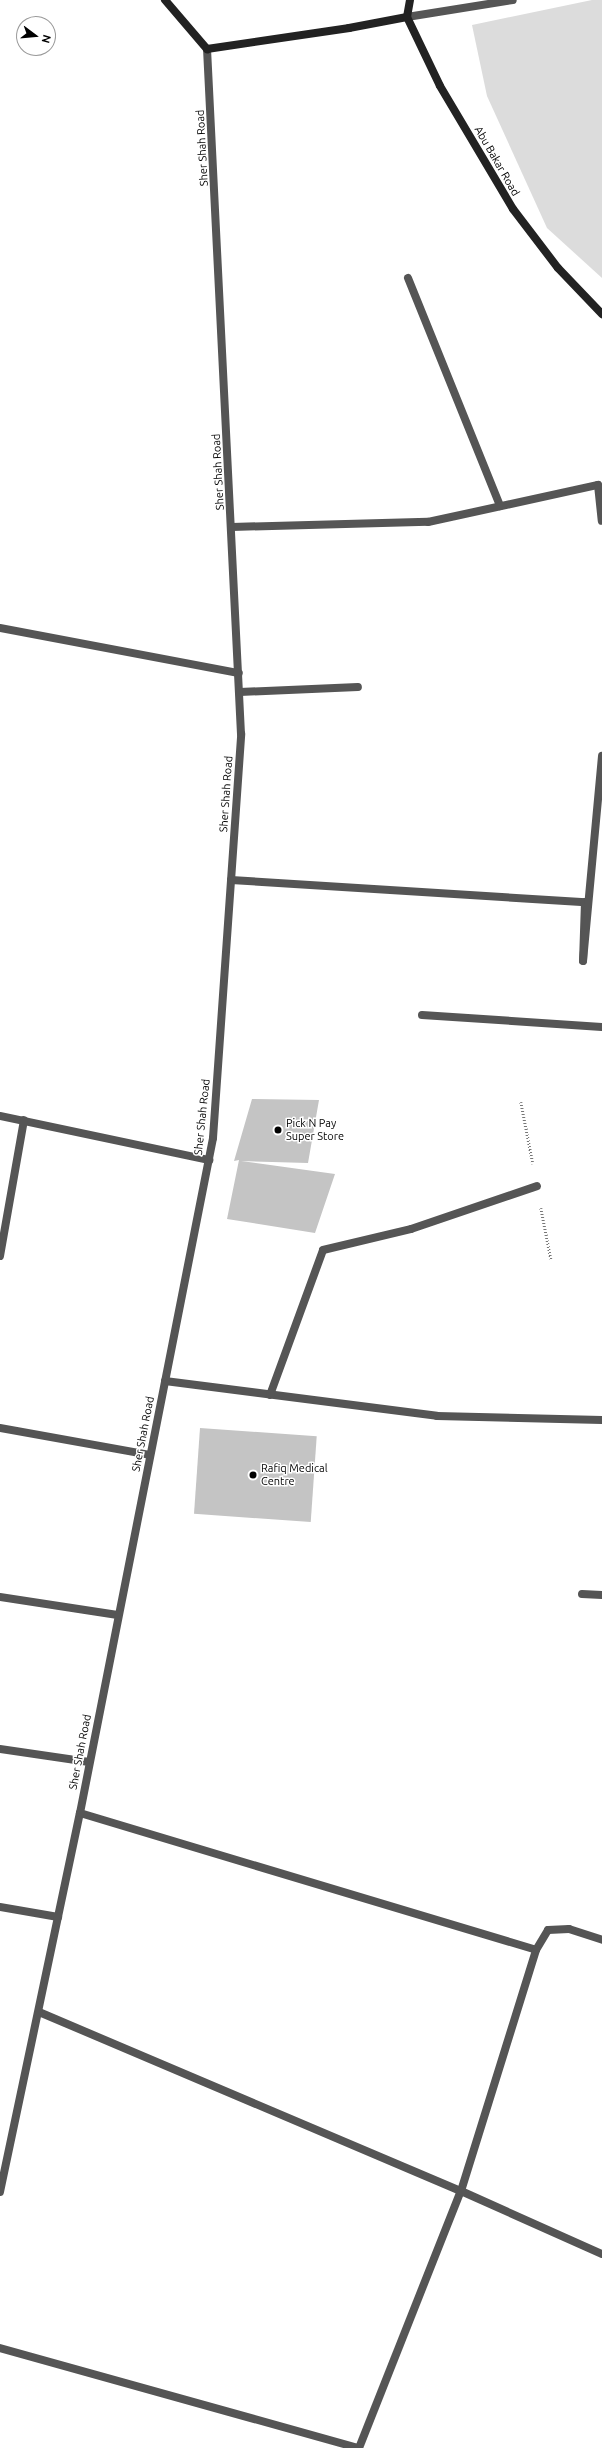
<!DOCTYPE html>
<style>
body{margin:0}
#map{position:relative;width:602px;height:2448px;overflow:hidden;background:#fff;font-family:Ubuntu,sans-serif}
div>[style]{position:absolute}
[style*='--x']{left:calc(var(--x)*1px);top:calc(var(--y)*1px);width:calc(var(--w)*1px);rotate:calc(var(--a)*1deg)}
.green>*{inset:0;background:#dcdcdc}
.building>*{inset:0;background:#c4c4c4;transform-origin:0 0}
.path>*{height:2.5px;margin-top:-1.25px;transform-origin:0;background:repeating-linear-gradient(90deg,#777 0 1px,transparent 0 3px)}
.minor>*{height:8px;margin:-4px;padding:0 4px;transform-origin:4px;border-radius:4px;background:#555}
.tertiary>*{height:8px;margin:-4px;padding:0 4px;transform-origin:4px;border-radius:4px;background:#555}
.secondary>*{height:8px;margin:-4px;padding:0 4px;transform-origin:4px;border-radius:4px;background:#222}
.dots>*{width:11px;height:11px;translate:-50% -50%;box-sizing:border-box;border:2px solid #fff;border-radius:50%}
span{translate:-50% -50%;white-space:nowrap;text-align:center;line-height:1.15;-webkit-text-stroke:3px #fff;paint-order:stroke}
.street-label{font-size:11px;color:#000}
.poi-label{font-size:11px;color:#000}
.left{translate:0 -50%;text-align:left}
.north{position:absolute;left:16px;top:16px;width:40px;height:40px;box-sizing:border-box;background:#fff;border:1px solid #999;border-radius:50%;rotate:106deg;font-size:11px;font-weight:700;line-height:16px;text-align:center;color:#000}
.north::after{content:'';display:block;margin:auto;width:14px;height:18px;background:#000;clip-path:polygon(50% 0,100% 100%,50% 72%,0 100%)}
</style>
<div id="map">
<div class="green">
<i style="clip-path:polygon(592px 0,602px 0,602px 278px,547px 228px,487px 96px,472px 25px)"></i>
</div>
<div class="building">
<i style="clip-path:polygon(252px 1099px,319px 1100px,308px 1163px,241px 1161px,335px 1174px,315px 1233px,227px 1219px,239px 1160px,234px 1161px)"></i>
<i style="left:200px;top:1428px;width:117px;height:86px;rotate:4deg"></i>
</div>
<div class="path">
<i style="--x:521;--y:1102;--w:63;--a:79"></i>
<i style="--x:541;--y:1208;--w:52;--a:78.9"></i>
</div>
<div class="minor">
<i style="--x:407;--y:17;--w:107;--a:-9.1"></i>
<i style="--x:408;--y:278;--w:246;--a:68"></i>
<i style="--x:232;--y:527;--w:196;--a:-1.5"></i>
<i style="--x:428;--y:522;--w:174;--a:-12.3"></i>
<i style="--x:598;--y:485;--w:36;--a:84"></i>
<i style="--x:0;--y:628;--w:243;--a:10.7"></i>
<i style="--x:240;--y:692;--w:118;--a:-2.4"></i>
<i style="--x:231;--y:880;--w:355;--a:3.6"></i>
<i style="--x:585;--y:902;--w:59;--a:91.9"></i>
<i style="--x:583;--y:961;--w:206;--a:-84.7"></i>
<i style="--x:422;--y:1015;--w:180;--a:3.8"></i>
<i style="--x:0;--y:1116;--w:214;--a:11.9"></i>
<i style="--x:0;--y:1256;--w:138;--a:-80"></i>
<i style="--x:165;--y:1381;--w:274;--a:7.3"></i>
<i style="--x:437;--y:1416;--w:165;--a:1.4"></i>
<i style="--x:270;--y:1395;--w:154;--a:-69.9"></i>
<i style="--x:323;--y:1250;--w:90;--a:-13.4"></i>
<i style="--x:411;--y:1229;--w:133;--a:-18.8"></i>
<i style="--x:0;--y:1428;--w:152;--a:10.2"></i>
<i style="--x:582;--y:1594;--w:20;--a:3"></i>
<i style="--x:0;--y:1597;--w:119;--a:8.7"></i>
<i style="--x:0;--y:1749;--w:90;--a:8.3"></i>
<i style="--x:80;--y:1813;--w:476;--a:16.7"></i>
<i style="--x:536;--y:1950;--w:23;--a:-59"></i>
<i style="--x:548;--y:1930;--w:21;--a:-3"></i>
<i style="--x:569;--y:1929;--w:35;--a:18"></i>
<i style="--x:0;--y:1907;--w:59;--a:9.8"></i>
<i style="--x:0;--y:2348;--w:372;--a:15.6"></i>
<i style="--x:359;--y:2448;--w:277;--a:-68.4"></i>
<i style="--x:461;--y:2191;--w:252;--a:-72.7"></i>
</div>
<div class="tertiary">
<i style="--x:39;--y:2012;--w:458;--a:23"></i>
<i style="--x:461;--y:2191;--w:154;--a:24.1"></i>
<i style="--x:0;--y:2192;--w:387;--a:-78.1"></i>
<i style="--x:80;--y:1813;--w:688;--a:-78.85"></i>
<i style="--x:213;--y:1138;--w:405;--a:-86"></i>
<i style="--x:241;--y:734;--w:686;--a:-92.84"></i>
</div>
<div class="secondary">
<i style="--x:165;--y:0;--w:65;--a:49.4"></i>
<i style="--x:207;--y:49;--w:144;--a:-8.4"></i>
<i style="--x:349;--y:28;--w:59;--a:-10.7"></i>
<i style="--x:410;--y:0;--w:17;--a:100"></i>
<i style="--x:407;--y:17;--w:76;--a:64.4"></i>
<i style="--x:440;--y:86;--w:143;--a:59.3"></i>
<i style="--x:513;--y:209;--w:74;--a:52.7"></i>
<i style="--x:558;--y:268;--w:64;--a:46.3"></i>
</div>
<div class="dots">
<i style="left:278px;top:1130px;background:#000"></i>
<i style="left:253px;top:1475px;background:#000"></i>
</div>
<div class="street-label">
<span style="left:202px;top:148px;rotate:-93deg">Sher Shah Road</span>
<span style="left:497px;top:161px;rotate:60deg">Abu Bakar Road</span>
<span style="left:218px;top:472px;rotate:-93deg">Sher Shah Road</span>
<span style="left:226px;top:794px;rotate:-86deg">Sher Shah Road</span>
<span style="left:202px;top:1117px;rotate:-84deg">Sher Shah Road</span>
<span style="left:143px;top:1434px;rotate:-79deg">Sher Shah Road</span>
<span style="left:80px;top:1752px;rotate:-79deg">Sher Shah Road</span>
</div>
<div class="poi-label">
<span class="left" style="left:286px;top:1130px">Pick N Pay<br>Super Store</span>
<span class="left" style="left:261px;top:1475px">Rafiq Medical<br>Centre</span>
</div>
<div class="north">N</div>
</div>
